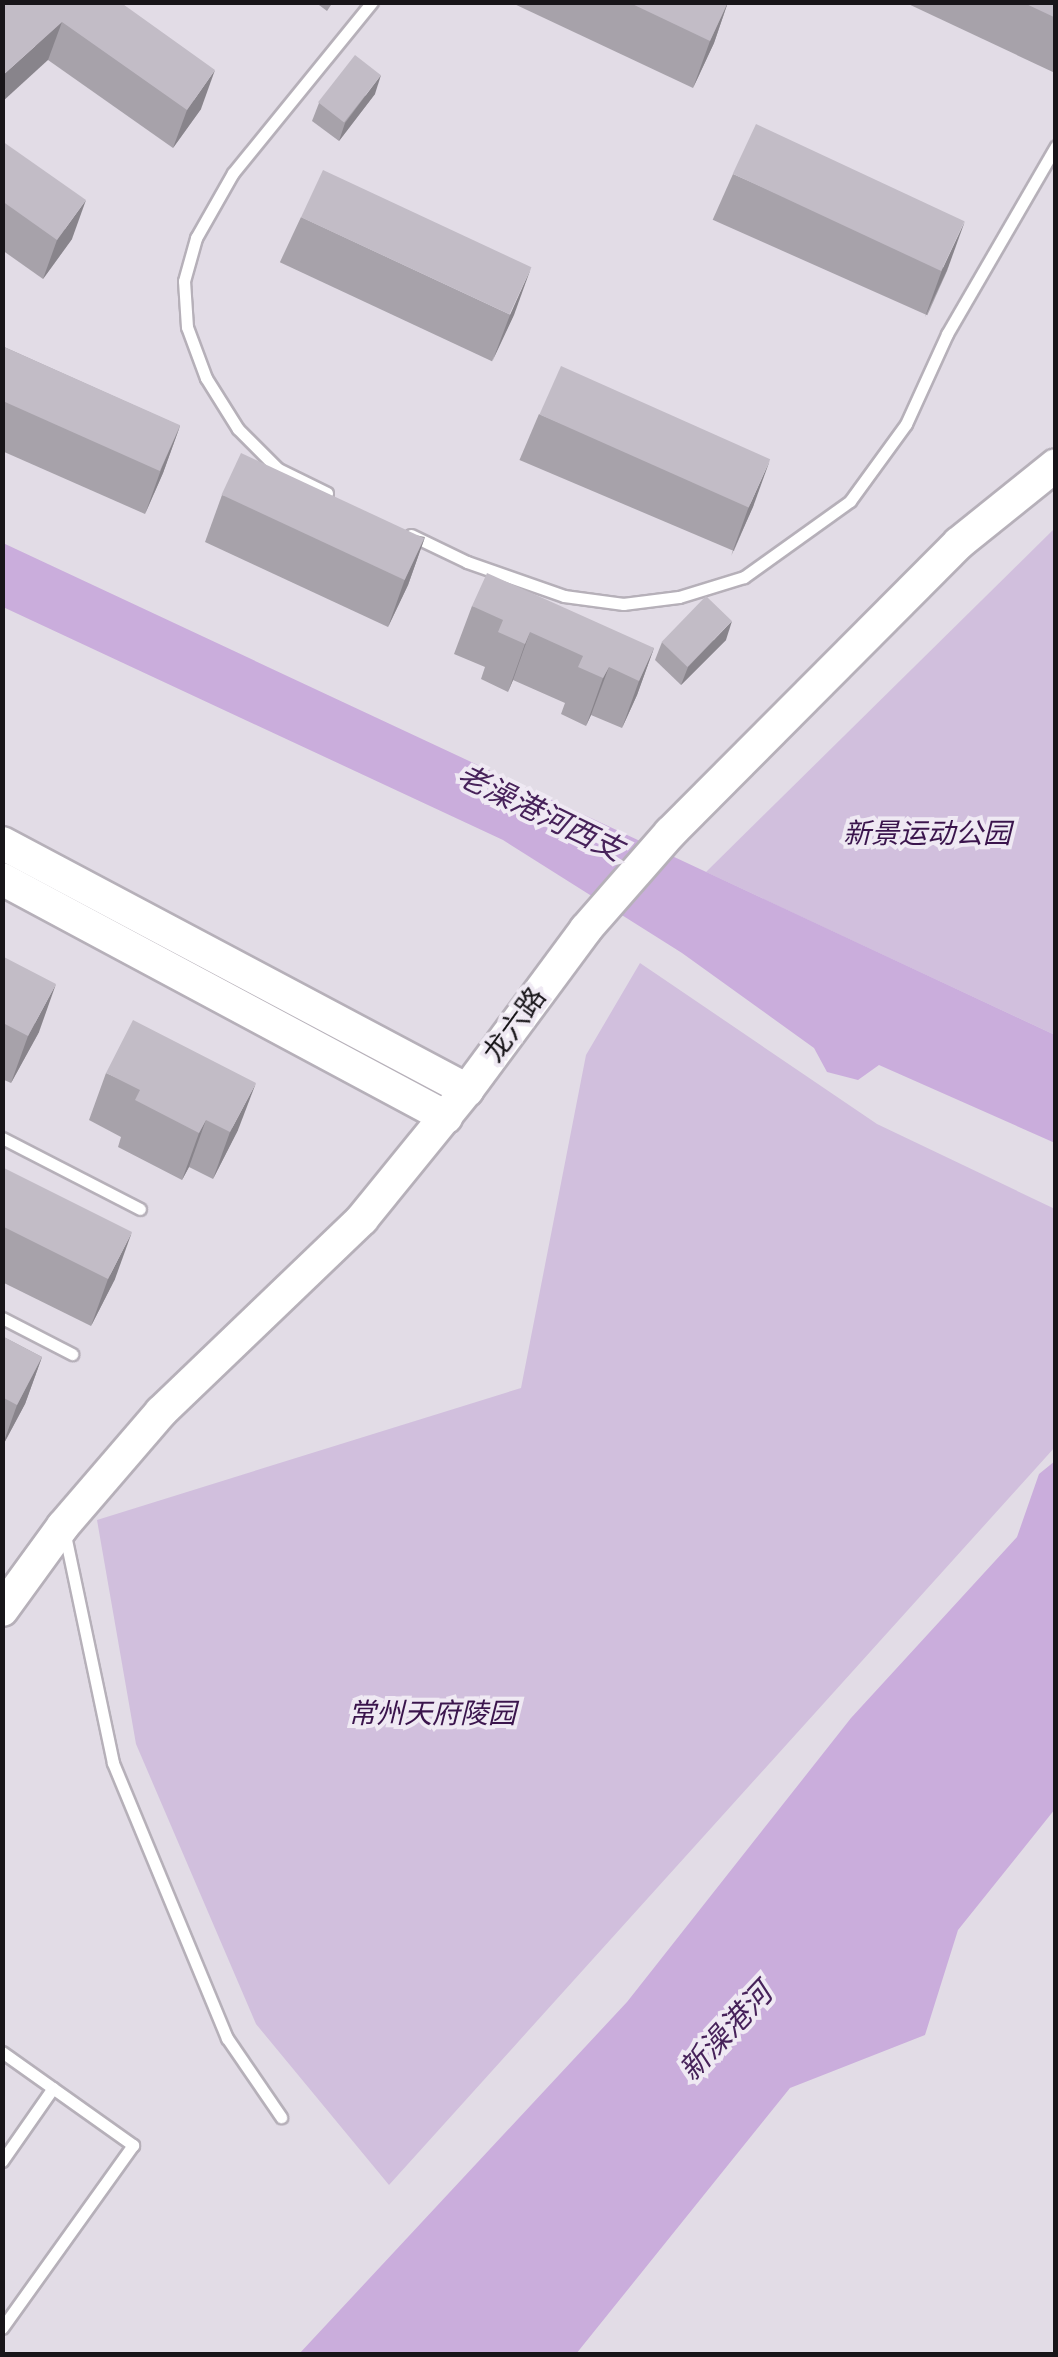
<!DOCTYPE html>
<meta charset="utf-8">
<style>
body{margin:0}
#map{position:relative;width:1058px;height:2357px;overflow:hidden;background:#e2dce6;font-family:"Libre Baskerville","Noto Sans SC",serif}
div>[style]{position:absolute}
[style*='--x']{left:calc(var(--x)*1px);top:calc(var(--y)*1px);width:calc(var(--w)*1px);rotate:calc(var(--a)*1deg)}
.green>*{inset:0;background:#d1bfdd}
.water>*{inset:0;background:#caaddc}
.roads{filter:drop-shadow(2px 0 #b6b0b9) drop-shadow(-2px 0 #b6b0b9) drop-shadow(0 2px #b6b0b9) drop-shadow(0 -2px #b6b0b9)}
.lane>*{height:11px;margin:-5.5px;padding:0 5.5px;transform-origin:5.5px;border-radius:5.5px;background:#fff}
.secondary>*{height:32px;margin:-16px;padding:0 16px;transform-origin:16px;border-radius:16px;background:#fff}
.wall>*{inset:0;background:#a7a2aa;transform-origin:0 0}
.shaded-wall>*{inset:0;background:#88848b}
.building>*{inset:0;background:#c2bcc6;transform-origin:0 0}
span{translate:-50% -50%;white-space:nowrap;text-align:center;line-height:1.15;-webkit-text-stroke:8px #efe9f3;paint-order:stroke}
.park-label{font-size:28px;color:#3a144c;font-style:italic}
.street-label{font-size:28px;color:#181519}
.water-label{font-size:30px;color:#47225a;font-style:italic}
.frame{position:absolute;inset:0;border:5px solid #181519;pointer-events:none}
</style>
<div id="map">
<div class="green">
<i style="clip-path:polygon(1055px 528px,1055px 1035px,706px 872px)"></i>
<i style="clip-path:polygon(640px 963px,877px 1124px,1055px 1209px,1055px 1447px,389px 2185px,256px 2024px,136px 1744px,97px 1520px,521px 1388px,586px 1055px)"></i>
</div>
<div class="water">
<i style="clip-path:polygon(3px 543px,1055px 1035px,1055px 1143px,879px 1065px,858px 1080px,827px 1072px,814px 1048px,682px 953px,503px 840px,3px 607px)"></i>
<i style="clip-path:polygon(1055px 1461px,1055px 1809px,958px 1930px,925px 2035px,790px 2088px,576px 2354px,299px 2354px,627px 2002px,851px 1718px,1017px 1537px,1039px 1474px)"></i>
</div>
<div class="roads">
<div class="lane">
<i style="--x:327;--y:493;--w:55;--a:-153.9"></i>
<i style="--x:278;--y:469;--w:57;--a:-135"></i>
<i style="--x:238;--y:429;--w:60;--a:-122.1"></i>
<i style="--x:206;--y:378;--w:54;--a:-110.4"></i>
<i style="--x:187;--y:327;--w:46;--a:-93.7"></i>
<i style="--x:184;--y:281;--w:45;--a:-74.4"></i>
<i style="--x:196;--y:238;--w:75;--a:-60.4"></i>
<i style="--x:233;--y:173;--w:220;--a:-50.9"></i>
<i style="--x:411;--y:535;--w:62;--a:25.7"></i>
<i style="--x:467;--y:562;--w:103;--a:19.3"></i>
<i style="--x:564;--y:596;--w:60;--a:7.7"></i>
<i style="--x:623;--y:604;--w:56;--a:-7.1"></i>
<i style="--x:679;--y:597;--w:68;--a:-17.1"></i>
<i style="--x:744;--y:577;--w:130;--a:-35.6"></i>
<i style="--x:850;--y:501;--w:95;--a:-54"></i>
<i style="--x:906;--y:424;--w:99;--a:-65.5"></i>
<i style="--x:947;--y:334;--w:217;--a:-59.9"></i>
<i style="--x:2;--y:1138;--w:155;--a:27.2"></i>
<i style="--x:2;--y:1318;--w:79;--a:27.2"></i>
<i style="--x:65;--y:1535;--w:233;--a:78.1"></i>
<i style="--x:113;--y:1763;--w:298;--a:67.5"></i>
<i style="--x:227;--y:2038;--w:96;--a:55.6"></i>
<i style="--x:2;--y:2052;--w:161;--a:35.4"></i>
<i style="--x:133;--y:2145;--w:225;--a:125.6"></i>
<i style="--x:2;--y:2161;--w:89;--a:-55.1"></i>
</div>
<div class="secondary">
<i style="--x:2;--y:843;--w:527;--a:27.98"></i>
<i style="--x:2;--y:879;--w:504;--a:28.19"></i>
<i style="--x:2;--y:1610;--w:104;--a:-54"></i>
<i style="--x:63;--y:1526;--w:150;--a:-49.3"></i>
<i style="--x:161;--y:1412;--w:279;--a:-43.8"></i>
<i style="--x:362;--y:1219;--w:166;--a:-50.9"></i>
<i style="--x:467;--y:1090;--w:200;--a:-53.5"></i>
<i style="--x:586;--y:929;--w:128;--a:-48.8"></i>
<i style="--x:670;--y:833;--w:409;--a:-45.1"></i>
<i style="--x:959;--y:543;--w:124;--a:-38.8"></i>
</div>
</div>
<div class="wall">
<i style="clip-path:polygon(120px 2px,201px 109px,173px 148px,48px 60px,2px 8px)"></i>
<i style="clip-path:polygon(315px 2px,333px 2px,327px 11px)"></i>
<i style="clip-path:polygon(510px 2px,728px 2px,714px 43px,693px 88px)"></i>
<i style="clip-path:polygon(904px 2px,1056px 2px,1055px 73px)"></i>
<i style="clip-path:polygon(375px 94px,339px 141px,312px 121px,319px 103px)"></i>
<i style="clip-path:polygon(2px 141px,72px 239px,43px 279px,2px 250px)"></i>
<i style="left:733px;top:174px;width:235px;height:50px;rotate:24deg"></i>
<i style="left:301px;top:217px;width:234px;height:50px;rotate:25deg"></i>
<i style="clip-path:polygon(2px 346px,180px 426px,163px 473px,145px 514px,2px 451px)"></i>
<i style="left:539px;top:414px;width:233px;height:50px;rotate:23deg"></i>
<i style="clip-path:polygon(222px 495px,425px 537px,408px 585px,388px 627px,205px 542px)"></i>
<i style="clip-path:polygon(472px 606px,654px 648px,637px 695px,622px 728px,591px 715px,586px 726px,561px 714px,565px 703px,513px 680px,508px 692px,481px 679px,485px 667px,454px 654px)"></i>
<i style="clip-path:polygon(726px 640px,681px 685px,655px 660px,662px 642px)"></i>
<i style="clip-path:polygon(2px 956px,39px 1032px,11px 1083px,2px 1079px)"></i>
<i style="clip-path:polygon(106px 1073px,238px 1130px,213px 1179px,189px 1167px,182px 1180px,118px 1147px,121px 1137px,89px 1120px)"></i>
<i style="clip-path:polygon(2px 1167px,115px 1279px,91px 1326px,2px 1282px)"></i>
<i style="clip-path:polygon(2px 1336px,42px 1357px,25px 1404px,2px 1447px)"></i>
</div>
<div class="shaded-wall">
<i style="clip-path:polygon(728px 2px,714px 43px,693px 88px,710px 41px)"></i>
<i style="clip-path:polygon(62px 22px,48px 60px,2px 102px,2px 76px)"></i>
<i style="clip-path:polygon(215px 70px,201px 109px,173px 148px,187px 110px)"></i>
<i style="clip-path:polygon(381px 75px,375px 94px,339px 141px,345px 123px)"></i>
<i style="clip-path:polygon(86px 200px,72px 239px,43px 279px,57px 240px)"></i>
<i style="clip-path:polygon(965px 221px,948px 268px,925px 317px,942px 270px)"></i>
<i style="clip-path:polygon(531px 268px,514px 315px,492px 362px,510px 315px)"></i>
<i style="clip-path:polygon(180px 426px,163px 473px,145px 514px,162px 467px)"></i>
<i style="clip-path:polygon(770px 460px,753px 507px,731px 556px,748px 509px)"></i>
<i style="clip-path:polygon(425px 537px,408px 585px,388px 627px,405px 579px)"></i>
<i style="clip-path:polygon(732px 621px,726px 640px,681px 685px,688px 667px)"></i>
<i style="clip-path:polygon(530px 632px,513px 680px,508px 692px,525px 644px)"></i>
<i style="clip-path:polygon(654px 648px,637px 695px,622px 728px,639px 681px)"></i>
<i style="clip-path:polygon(609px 667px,591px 715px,586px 726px,603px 678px)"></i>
<i style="clip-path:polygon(56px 984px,39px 1032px,11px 1083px,28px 1036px)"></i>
<i style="clip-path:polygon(256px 1083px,238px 1130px,213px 1179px,230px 1132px)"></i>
<i style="clip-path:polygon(206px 1120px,189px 1167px,182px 1180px,199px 1133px)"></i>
<i style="clip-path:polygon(132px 1232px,115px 1279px,91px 1326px,108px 1279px)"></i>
<i style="clip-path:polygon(42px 1357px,25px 1404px,2px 1447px,17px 1405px)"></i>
</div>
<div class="building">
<i style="clip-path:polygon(9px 2px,120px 2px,215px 70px,187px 110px,62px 22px,2px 76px,2px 8px)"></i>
<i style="clip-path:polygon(628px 2px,728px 2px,710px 41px)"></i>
<i style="clip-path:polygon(1022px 2px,1056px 2px,1056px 18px)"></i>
<i style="left:355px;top:55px;width:33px;height:60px;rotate:38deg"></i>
<i style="left:756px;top:124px;width:230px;height:55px;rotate:25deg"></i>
<i style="clip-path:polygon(2px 141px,86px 200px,57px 240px,2px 201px)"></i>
<i style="left:323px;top:170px;width:230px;height:52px;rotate:25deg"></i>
<i style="left:2px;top:346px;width:195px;height:50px;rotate:24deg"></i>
<i style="left:561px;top:366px;width:229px;height:53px;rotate:24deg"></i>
<i style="left:241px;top:453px;width:202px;height:46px;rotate:25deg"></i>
<i style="clip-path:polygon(487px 573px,654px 648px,639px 681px,609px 667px,603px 678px,578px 667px,583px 656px,530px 632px,525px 644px,498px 632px,503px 620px,472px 606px)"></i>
<i style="left:706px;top:596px;width:36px;height:64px;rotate:44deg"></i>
<i style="clip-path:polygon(2px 956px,56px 984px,28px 1036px,3px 1023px,2px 1024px)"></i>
<i style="clip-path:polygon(133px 1020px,256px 1083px,230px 1132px,206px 1120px,199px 1133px,135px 1100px,140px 1090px,106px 1073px)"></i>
<i style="clip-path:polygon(2px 1167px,132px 1232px,108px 1279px,2px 1226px)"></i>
<i style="clip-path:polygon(2px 1336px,42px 1357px,17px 1405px,2px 1397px)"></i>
</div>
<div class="park-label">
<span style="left:927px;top:834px">新景运动公园</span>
<span style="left:432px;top:1714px">常州天府陵园</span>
</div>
<div class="street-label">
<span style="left:515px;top:1025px;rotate:-54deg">龙六路</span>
</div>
<div class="water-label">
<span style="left:540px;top:813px;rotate:26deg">老澡港河西支</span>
<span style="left:726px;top:2032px;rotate:-47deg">新澡港河</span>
</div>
<div class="frame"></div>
</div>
